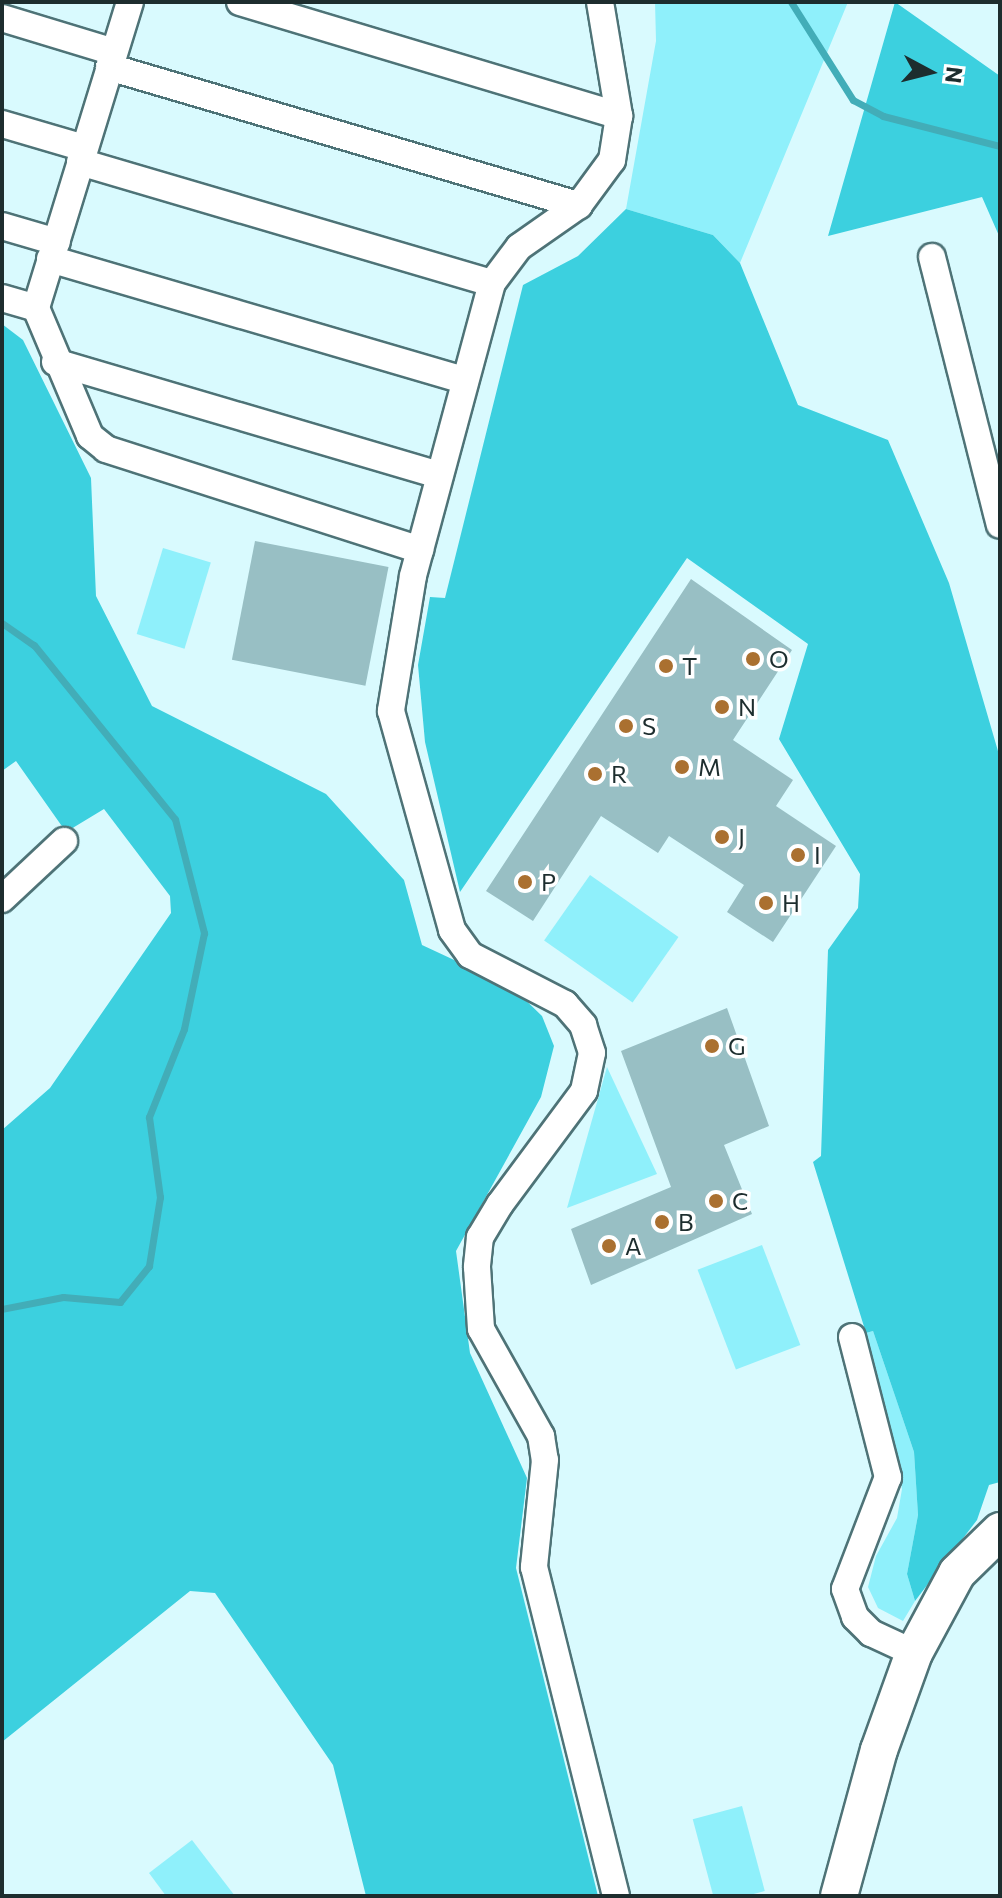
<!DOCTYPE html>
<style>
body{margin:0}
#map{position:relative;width:1002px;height:1898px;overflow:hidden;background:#d9fafe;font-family:Commissioner,sans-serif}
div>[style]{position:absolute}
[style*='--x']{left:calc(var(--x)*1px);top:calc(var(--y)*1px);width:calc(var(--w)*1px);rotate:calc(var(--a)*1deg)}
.green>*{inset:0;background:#8ff0fb;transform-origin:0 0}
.forest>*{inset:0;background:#3cd0df}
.stream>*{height:7px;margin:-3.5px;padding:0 3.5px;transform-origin:3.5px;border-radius:3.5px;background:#42adb8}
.building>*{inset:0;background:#98bfc4;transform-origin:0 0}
.roads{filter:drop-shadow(2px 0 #4e7377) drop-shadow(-2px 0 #4e7377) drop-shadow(0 2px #4e7377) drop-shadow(0 -2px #4e7377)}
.street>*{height:26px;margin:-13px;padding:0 13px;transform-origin:13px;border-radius:13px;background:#fff}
.secondary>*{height:36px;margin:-18px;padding:0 18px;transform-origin:18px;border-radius:18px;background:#fff}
.dots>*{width:22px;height:22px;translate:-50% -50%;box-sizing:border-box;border:4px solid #fff;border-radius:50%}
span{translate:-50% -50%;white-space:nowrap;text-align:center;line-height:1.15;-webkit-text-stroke:7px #fff;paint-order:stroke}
.poi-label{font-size:24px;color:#1d2d2e}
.left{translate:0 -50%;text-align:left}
.frame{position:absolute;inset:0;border:4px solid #1d2d2e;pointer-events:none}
.north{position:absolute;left:890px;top:32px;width:80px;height:80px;-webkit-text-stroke:6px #fff;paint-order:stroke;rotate:97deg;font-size:22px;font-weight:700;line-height:32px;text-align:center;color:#1d2d2e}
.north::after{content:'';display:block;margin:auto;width:28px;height:36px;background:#1d2d2e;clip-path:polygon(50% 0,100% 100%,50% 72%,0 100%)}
</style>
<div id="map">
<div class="green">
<i style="clip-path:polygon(655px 2px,848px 2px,740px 263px,713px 235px,626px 209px,656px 41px)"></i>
<i style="left:163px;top:548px;width:50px;height:90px;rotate:17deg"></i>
<i style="left:590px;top:875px;width:108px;height:80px;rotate:35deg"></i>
<i style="clip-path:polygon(607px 1067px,657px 1174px,567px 1208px)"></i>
<i style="left:762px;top:1245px;width:107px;height:69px;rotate:69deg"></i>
<i style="clip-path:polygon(873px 1331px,914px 1452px,918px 1515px,907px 1574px,915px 1601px,903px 1621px,878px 1608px,868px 1587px,876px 1556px,897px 1518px,902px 1489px,866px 1333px)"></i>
<i style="left:742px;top:1806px;width:88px;height:51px;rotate:75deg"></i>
<i style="clip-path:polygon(192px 1840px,235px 1896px,166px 1896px,149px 1873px)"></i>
</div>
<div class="forest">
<i style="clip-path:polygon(895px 2px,1000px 76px,1000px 238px,982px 197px,828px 236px)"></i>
<i style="clip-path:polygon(626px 209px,713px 235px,740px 263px,798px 405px,888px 440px,949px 583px,1000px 758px,1000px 1482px,989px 1485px,977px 1520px,915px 1601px,907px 1574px,918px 1515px,914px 1452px,873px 1331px,866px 1333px,813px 1162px,821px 1156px,828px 950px,858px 908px,860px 874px,779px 739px,808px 644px,687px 558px,460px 892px,425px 742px,418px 665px,430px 597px,445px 598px,523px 285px,578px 256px)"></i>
<i style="clip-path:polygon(2px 324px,23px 340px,91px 478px,96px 596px,152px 706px,326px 794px,404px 880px,422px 945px,512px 987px,542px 1016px,554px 1046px,541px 1097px,456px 1251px,470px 1353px,527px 1478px,516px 1568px,598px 1896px,366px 1896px,333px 1765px,215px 1593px,190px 1591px,2px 1742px,2px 1130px,50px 1088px,171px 913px,170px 896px,104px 809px,66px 832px,16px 761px,2px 771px)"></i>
</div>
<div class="stream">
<i style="--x:791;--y:2;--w:116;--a:57.7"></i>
<i style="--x:853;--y:100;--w:34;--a:28"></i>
<i style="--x:883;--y:116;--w:121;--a:14.4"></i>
<i style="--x:2;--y:623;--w:39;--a:35"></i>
<i style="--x:34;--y:645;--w:224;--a:51"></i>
<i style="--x:175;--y:819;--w:118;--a:75.7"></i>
<i style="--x:204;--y:933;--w:98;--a:101.8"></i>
<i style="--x:184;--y:1029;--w:95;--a:111.7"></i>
<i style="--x:149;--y:1117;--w:81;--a:82.2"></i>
<i style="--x:160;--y:1197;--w:70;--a:99.1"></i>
<i style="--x:149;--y:1266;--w:46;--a:128.9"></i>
<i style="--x:120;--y:1302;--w:57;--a:-175"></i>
<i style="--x:63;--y:1297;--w:62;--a:168.9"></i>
</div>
<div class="building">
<i style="left:255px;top:541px;width:136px;height:121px;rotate:11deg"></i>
<i style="clip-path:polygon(691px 579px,792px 650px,733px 740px,793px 780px,776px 806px,836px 846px,773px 942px,727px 912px,744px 885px,669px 836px,658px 853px,601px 816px,533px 921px,486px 891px)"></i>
<i style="clip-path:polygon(727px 1008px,769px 1126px,724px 1145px,752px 1214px,591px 1285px,571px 1229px,671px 1187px,621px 1051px)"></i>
</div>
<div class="roads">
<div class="street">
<i style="--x:130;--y:2;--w:320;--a:107.1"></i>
<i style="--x:36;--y:308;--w:139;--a:67.1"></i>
<i style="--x:90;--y:436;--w:21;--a:39"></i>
<i style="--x:106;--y:449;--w:330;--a:17.8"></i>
<i style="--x:240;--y:2;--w:396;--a:16.7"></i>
<i style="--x:600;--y:2;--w:116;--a:80.5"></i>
<i style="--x:619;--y:116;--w:45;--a:99"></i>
<i style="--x:612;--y:160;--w:56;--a:126.3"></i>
<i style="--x:579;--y:205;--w:73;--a:145"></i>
<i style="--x:519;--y:247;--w:45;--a:126.9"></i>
<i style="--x:492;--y:283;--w:303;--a:105.1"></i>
<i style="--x:413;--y:576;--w:137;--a:99.3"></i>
<i style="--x:391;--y:711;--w:227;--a:74.4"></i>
<i style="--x:452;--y:930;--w:31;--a:54"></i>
<i style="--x:470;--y:955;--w:107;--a:27.3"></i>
<i style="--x:565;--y:1004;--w:28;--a:49"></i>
<i style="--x:583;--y:1025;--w:29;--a:72"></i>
<i style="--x:592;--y:1053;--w:39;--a:102"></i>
<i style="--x:584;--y:1091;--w:141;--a:126.6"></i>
<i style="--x:500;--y:1204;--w:39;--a:121"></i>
<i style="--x:480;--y:1237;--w:30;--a:96"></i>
<i style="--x:477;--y:1267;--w:62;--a:86.3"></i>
<i style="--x:481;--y:1329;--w:123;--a:60.7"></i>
<i style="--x:541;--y:1436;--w:24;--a:81"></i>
<i style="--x:545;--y:1460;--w:108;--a:95.9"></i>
<i style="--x:534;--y:1567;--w:339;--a:76"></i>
<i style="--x:2;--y:18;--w:117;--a:16.9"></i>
<i style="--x:109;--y:67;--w:490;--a:16.4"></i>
<i style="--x:2;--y:124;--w:85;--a:16.3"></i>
<i style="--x:80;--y:162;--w:429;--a:16.4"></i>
<i style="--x:2;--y:226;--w:57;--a:16.2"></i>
<i style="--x:932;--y:257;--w:276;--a:75.8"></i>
<i style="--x:50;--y:259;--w:430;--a:16.3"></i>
<i style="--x:2;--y:298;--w:35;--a:16"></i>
<i style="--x:55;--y:362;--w:401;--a:16.4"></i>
<i style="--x:2;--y:899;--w:85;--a:-43.1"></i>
<i style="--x:852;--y:1337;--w:145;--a:75.6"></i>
<i style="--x:888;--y:1477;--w:120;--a:111"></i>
<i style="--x:845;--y:1589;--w:30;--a:70"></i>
<i style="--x:855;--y:1617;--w:23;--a:45"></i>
<i style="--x:871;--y:1633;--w:47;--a:24.9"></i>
</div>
<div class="secondary">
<i style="--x:839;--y:1896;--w:151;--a:-74.7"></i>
<i style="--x:879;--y:1750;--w:103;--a:-70.2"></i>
<i style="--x:914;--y:1653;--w:91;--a:-61.7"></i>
<i style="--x:957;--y:1573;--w:60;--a:-44.3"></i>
</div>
</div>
<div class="dots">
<i style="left:753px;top:659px;background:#aa7030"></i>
<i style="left:666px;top:666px;background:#aa7030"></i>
<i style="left:722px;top:707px;background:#aa7030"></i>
<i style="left:626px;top:726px;background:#aa7030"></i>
<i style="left:682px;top:767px;background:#aa7030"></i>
<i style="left:595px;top:774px;background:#aa7030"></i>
<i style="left:722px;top:837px;background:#aa7030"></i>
<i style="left:798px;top:855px;background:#aa7030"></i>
<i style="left:525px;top:882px;background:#aa7030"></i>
<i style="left:766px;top:903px;background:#aa7030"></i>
<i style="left:712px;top:1046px;background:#aa7030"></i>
<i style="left:716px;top:1201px;background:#aa7030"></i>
<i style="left:662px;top:1222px;background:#aa7030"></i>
<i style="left:609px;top:1246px;background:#aa7030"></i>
</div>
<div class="poi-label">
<span class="left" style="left:769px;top:659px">O</span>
<span class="left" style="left:682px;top:666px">T</span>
<span class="left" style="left:738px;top:707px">N</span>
<span class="left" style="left:642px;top:726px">S</span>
<span class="left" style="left:698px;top:767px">M</span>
<span class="left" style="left:611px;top:774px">R</span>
<span class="left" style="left:738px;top:837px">J</span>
<span class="left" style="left:814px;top:855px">I</span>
<span class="left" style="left:541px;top:882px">P</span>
<span class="left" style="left:782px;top:903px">H</span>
<span class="left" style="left:728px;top:1046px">G</span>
<span class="left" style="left:732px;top:1201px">C</span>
<span class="left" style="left:678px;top:1222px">B</span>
<span class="left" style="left:625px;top:1246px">A</span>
</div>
<div class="frame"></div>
<div class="north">N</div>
</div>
